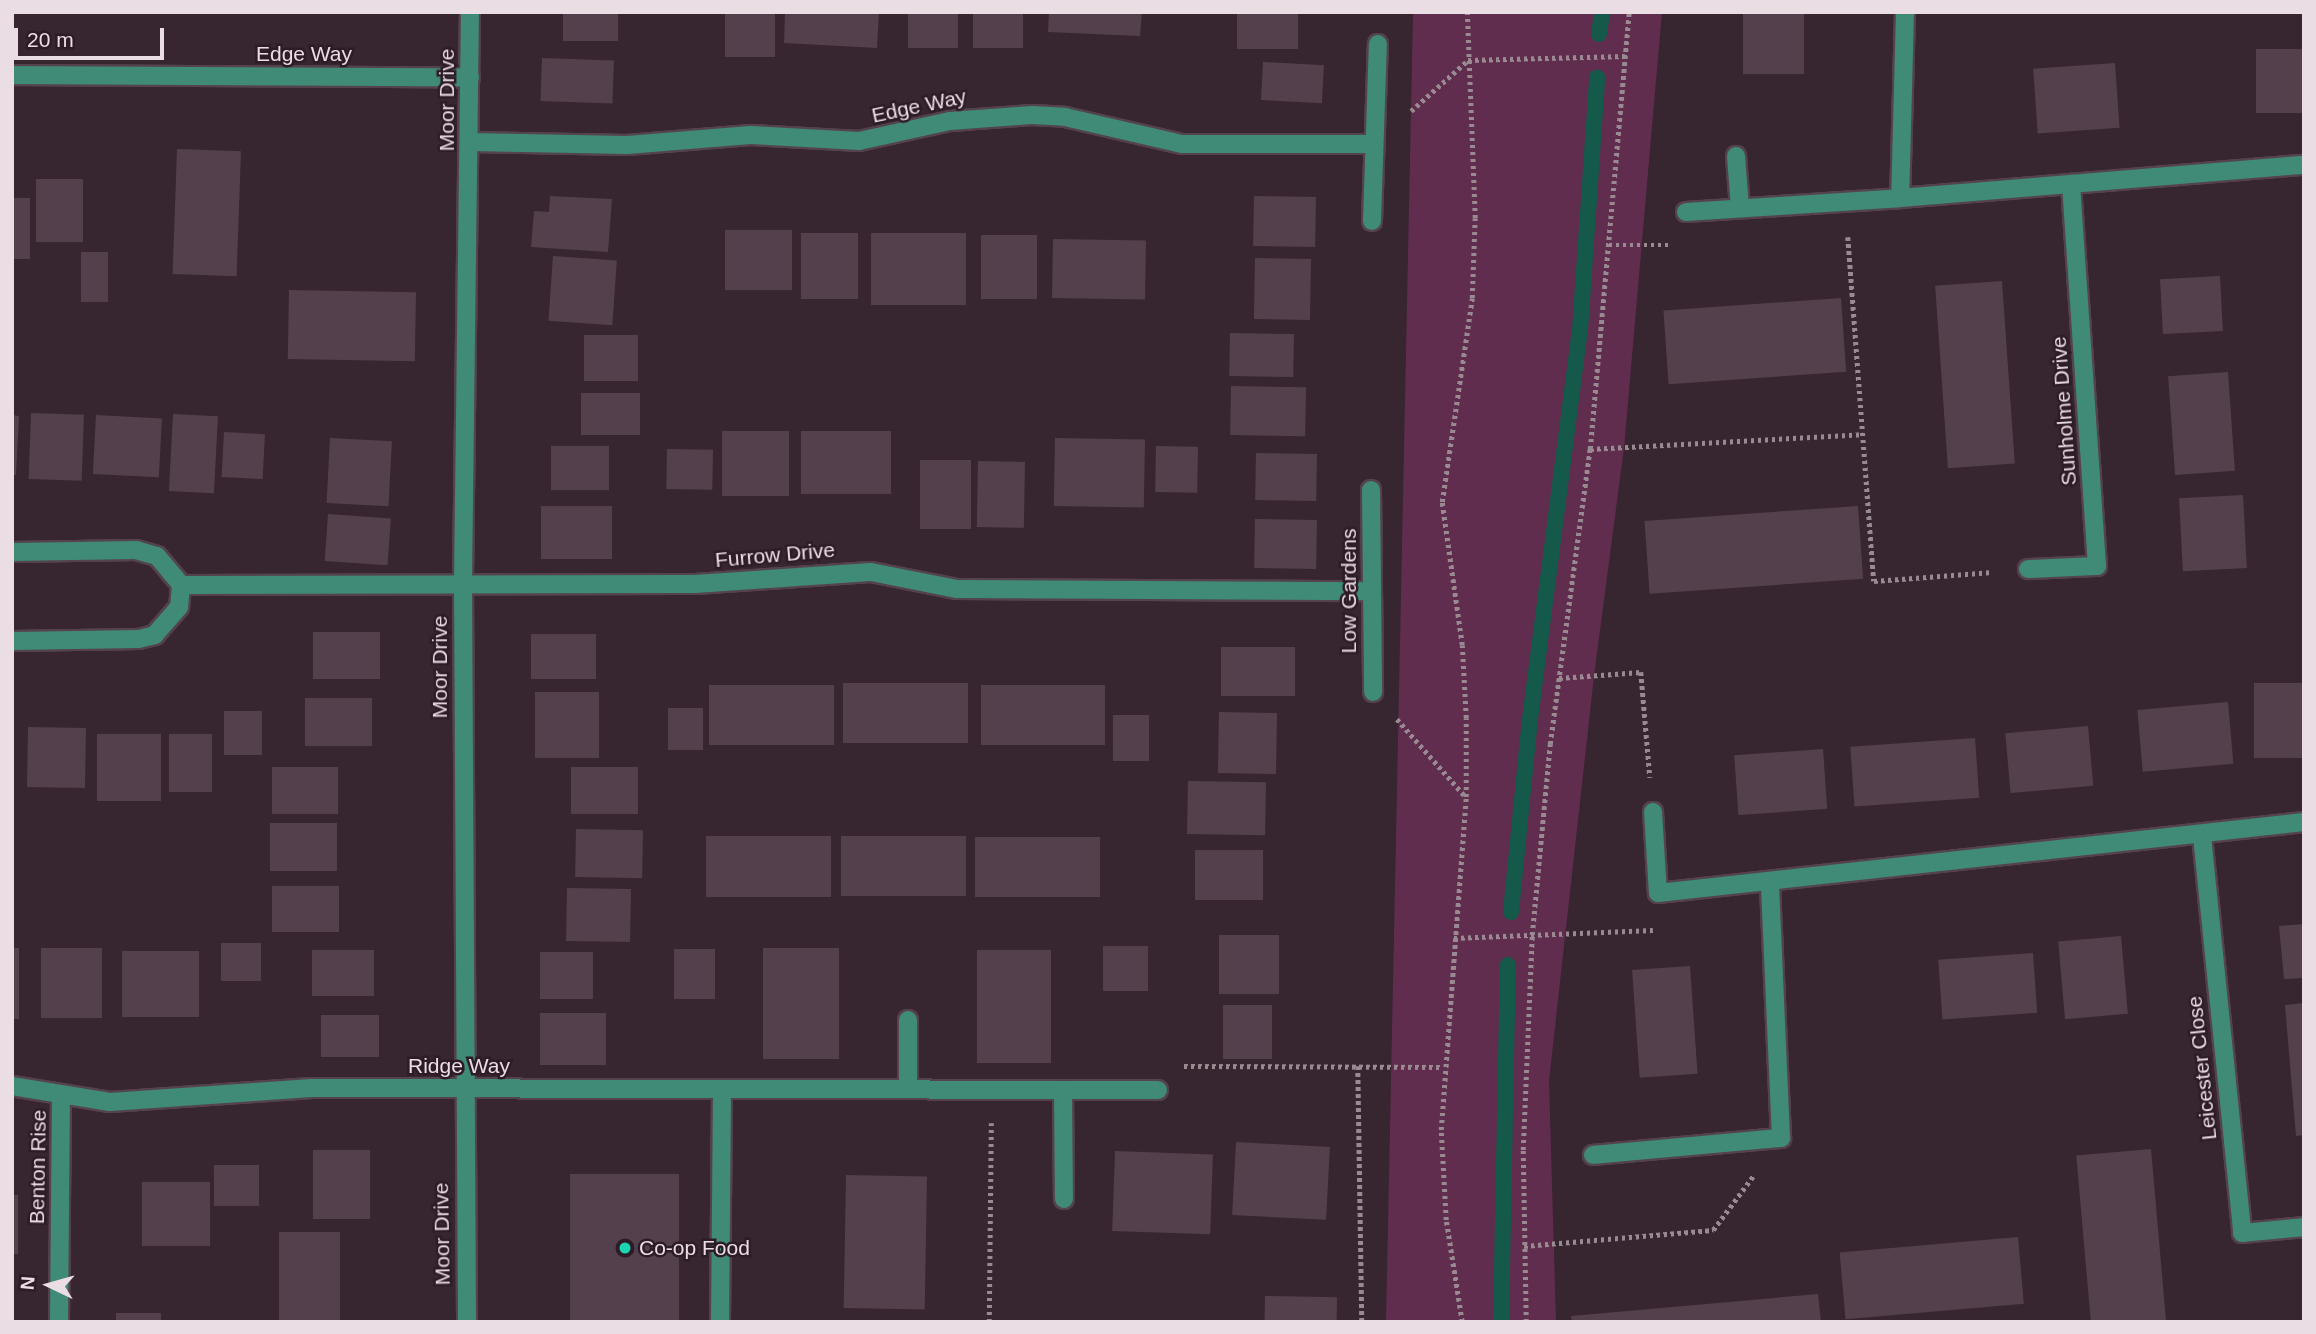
<!DOCTYPE html>
<style>
body{margin:0}
#map{position:relative;width:2316px;height:1334px;overflow:hidden;background:#372530;font-family:Arial,sans-serif}
div>[style]{position:absolute}
[style*='--x']{left:calc(var(--x)*1px);top:calc(var(--y)*1px);width:calc(var(--w)*1px);rotate:calc(var(--a)*1deg)}
.green>*{inset:0;background:#602d4e}
.stream>*{height:16px;margin:-8px;padding:0 8px;transform-origin:8px;border-radius:8px;background:#14594a}
.building>*{inset:0;background:#54404c;transform-origin:0 0}
.path>*{height:4.5px;margin-top:-2.25px;transform-origin:0;background:repeating-linear-gradient(90deg,#998a92 0 3.5px,transparent 0 7px)}
.roads{filter:drop-shadow(2px 0 #54424d) drop-shadow(-2px 0 #54424d) drop-shadow(0 2px #54424d) drop-shadow(0 -2px #54424d)}
.minor>*{height:18px;margin:-9px;padding:0 9px;transform-origin:9px;border-radius:9px;background:#408a78}
.dots>*{width:19px;height:19px;translate:-50% -50%;box-sizing:border-box;border:4px solid #2d1b26;border-radius:50%}
span{translate:-50% -50%;white-space:nowrap;text-align:center;line-height:1.15;-webkit-text-stroke:5px #2d1b26;paint-order:stroke}
.street-label{font-size:21px;color:#eadde4}
.poi-label{font-size:21px;color:#eadde4}
.left{translate:0 -50%;text-align:left}
.frame{position:absolute;inset:0;border:14px solid #eadde4;pointer-events:none}
.north{position:absolute;left:14px;top:1250px;width:70px;height:70px;-webkit-text-stroke:5px #2d1b26;paint-order:stroke;rotate:275deg;font-size:19px;font-weight:700;line-height:28px;text-align:center;color:#eadde4}
.north::after{content:'';display:block;margin:auto;width:24px;height:32px;background:#eadde4;clip-path:polygon(50% 0,100% 100%,50% 72%,0 100%)}
.scale{position:absolute;left:14px;top:28px;width:150px;height:32px;box-sizing:border-box;border:4px solid #eadde4;border-top:0;padding-left:9px;font-size:21px;line-height:24px;white-space:nowrap;color:#eadde4;-webkit-text-stroke:5px #2d1b26;paint-order:stroke}
</style>
<div id="map">
<div class="green">
<i style="clip-path:polygon(1413px 12px,1662px 12px,1624px 448px,1594px 676px,1549px 1081px,1556px 1322px,1386px 1322px)"></i>
</div>
<div class="stream">
<i style="--x:1599;--y:34;--w:22;--a:-82"></i>
<i style="--x:1511;--y:912;--w:186;--a:-84.4"></i>
<i style="--x:1529;--y:727;--w:400;--a:-82.7"></i>
<i style="--x:1580;--y:330;--w:253;--a:-86.1"></i>
<i style="--x:1501;--y:1322;--w:357;--a:-88.9"></i>
</div>
<div class="building">
<i style="left:563px;top:12px;width:55px;height:29px"></i>
<i style="left:725px;top:12px;width:50px;height:45px"></i>
<i style="clip-path:polygon(785px 12px,879px 12px,877px 48px,784px 43px)"></i>
<i style="left:908px;top:12px;width:50px;height:36px"></i>
<i style="left:973px;top:12px;width:50px;height:36px"></i>
<i style="clip-path:polygon(1049px 12px,1142px 12px,1140px 36px,1048px 32px)"></i>
<i style="left:1237px;top:12px;width:61px;height:37px"></i>
<i style="left:1743px;top:12px;width:61px;height:62px"></i>
<i style="left:2304px;top:49px;width:64px;height:48px;rotate:90deg"></i>
<i style="left:542px;top:58px;width:72px;height:43px;rotate:2deg"></i>
<i style="left:1263px;top:62px;width:61px;height:38px;rotate:3deg"></i>
<i style="left:2115px;top:63px;width:65px;height:82px;rotate:86deg"></i>
<i style="left:177px;top:149px;width:64px;height:125px;rotate:2deg"></i>
<i style="left:36px;top:179px;width:47px;height:63px"></i>
<i style="clip-path:polygon(550px 196px,612px 199px,608px 252px,531px 247px,534px 211px,549px 212px)"></i>
<i style="left:1254px;top:196px;width:62px;height:50px;rotate:1deg"></i>
<i style="left:12px;top:198px;width:18px;height:61px"></i>
<i style="left:725px;top:230px;width:67px;height:60px"></i>
<i style="left:801px;top:233px;width:57px;height:66px"></i>
<i style="left:871px;top:233px;width:95px;height:72px"></i>
<i style="left:981px;top:235px;width:56px;height:64px"></i>
<i style="left:1053px;top:239px;width:93px;height:59px;rotate:1deg"></i>
<i style="left:81px;top:252px;width:27px;height:50px"></i>
<i style="left:553px;top:256px;width:64px;height:65px;rotate:4deg"></i>
<i style="left:1255px;top:258px;width:56px;height:61px;rotate:1deg"></i>
<i style="left:2220px;top:276px;width:55px;height:60px;rotate:87deg"></i>
<i style="left:2002px;top:281px;width:183px;height:67px;rotate:86deg"></i>
<i style="left:289px;top:290px;width:127px;height:69px;rotate:1deg"></i>
<i style="left:1841px;top:298px;width:74px;height:178px;rotate:86deg"></i>
<i style="left:1230px;top:333px;width:64px;height:43px;rotate:1deg"></i>
<i style="left:584px;top:335px;width:54px;height:46px"></i>
<i style="left:2228px;top:372px;width:99px;height:60px;rotate:86deg"></i>
<i style="left:1231px;top:386px;width:75px;height:49px;rotate:1deg"></i>
<i style="left:581px;top:393px;width:59px;height:42px"></i>
<i style="left:31px;top:413px;width:53px;height:66px;rotate:2deg"></i>
<i style="left:173px;top:414px;width:45px;height:77px;rotate:3deg"></i>
<i style="clip-path:polygon(12px 415px,19px 416px,16px 475px,12px 475px)"></i>
<i style="left:96px;top:415px;width:66px;height:59px;rotate:3deg"></i>
<i style="left:722px;top:431px;width:67px;height:65px"></i>
<i style="left:801px;top:431px;width:90px;height:63px"></i>
<i style="left:224px;top:432px;width:41px;height:45px;rotate:3deg"></i>
<i style="left:330px;top:438px;width:62px;height:65px;rotate:3deg"></i>
<i style="left:1055px;top:438px;width:90px;height:68px;rotate:1deg"></i>
<i style="left:551px;top:446px;width:58px;height:44px"></i>
<i style="left:1156px;top:446px;width:42px;height:46px;rotate:1deg"></i>
<i style="left:667px;top:449px;width:46px;height:40px;rotate:1deg"></i>
<i style="left:1256px;top:453px;width:61px;height:47px;rotate:1deg"></i>
<i style="left:920px;top:460px;width:51px;height:69px"></i>
<i style="left:978px;top:461px;width:47px;height:66px;rotate:1deg"></i>
<i style="left:2243px;top:495px;width:73px;height:64px;rotate:87deg"></i>
<i style="left:541px;top:506px;width:71px;height:53px"></i>
<i style="left:1858px;top:506px;width:73px;height:214px;rotate:86deg"></i>
<i style="left:328px;top:514px;width:63px;height:47px;rotate:4deg"></i>
<i style="left:1255px;top:519px;width:62px;height:49px;rotate:1deg"></i>
<i style="left:313px;top:632px;width:67px;height:47px"></i>
<i style="left:531px;top:634px;width:65px;height:45px"></i>
<i style="left:1221px;top:647px;width:74px;height:49px"></i>
<i style="left:843px;top:683px;width:125px;height:60px"></i>
<i style="left:2304px;top:683px;width:75px;height:50px;rotate:90deg"></i>
<i style="left:709px;top:685px;width:125px;height:60px"></i>
<i style="left:981px;top:685px;width:124px;height:60px"></i>
<i style="left:535px;top:692px;width:64px;height:66px"></i>
<i style="left:305px;top:698px;width:67px;height:48px"></i>
<i style="left:2228px;top:702px;width:62px;height:91px;rotate:85deg"></i>
<i style="left:668px;top:708px;width:35px;height:42px"></i>
<i style="left:224px;top:711px;width:38px;height:44px"></i>
<i style="left:1219px;top:712px;width:58px;height:61px;rotate:1deg"></i>
<i style="left:1113px;top:715px;width:36px;height:46px"></i>
<i style="left:2088px;top:726px;width:60px;height:83px;rotate:85deg"></i>
<i style="left:86px;top:728px;width:60px;height:58px;rotate:91deg"></i>
<i style="left:161px;top:734px;width:67px;height:64px;rotate:90deg"></i>
<i style="left:169px;top:734px;width:43px;height:58px"></i>
<i style="left:1975px;top:738px;width:60px;height:125px;rotate:86deg"></i>
<i style="left:1823px;top:749px;width:60px;height:89px;rotate:86deg"></i>
<i style="left:272px;top:767px;width:66px;height:47px"></i>
<i style="left:571px;top:767px;width:67px;height:47px"></i>
<i style="left:1188px;top:781px;width:78px;height:53px;rotate:1deg"></i>
<i style="left:270px;top:823px;width:67px;height:48px"></i>
<i style="left:576px;top:829px;width:67px;height:48px;rotate:1deg"></i>
<i style="left:706px;top:836px;width:125px;height:61px"></i>
<i style="left:841px;top:836px;width:125px;height:60px"></i>
<i style="left:975px;top:837px;width:125px;height:60px"></i>
<i style="left:1195px;top:850px;width:68px;height:50px"></i>
<i style="left:272px;top:886px;width:67px;height:46px"></i>
<i style="left:567px;top:888px;width:64px;height:53px;rotate:1deg"></i>
<i style="clip-path:polygon(2304px 924px,2304px 978px,2284px 979px,2279px 926px)"></i>
<i style="left:1219px;top:935px;width:60px;height:59px"></i>
<i style="left:2121px;top:936px;width:78px;height:63px;rotate:85deg"></i>
<i style="left:221px;top:943px;width:40px;height:38px"></i>
<i style="left:1103px;top:946px;width:45px;height:45px"></i>
<i style="left:12px;top:948px;width:7px;height:71px"></i>
<i style="left:41px;top:948px;width:61px;height:70px"></i>
<i style="left:763px;top:948px;width:76px;height:111px"></i>
<i style="left:674px;top:949px;width:41px;height:50px"></i>
<i style="left:312px;top:950px;width:62px;height:46px"></i>
<i style="left:977px;top:950px;width:74px;height:113px"></i>
<i style="left:122px;top:951px;width:77px;height:66px"></i>
<i style="left:540px;top:952px;width:53px;height:47px"></i>
<i style="left:2033px;top:953px;width:60px;height:95px;rotate:86deg"></i>
<i style="left:1690px;top:966px;width:108px;height:58px;rotate:86deg"></i>
<i style="clip-path:polygon(2304px 1003px,2304px 1135px,2296px 1136px,2285px 1005px)"></i>
<i style="left:1223px;top:1005px;width:49px;height:54px"></i>
<i style="left:540px;top:1013px;width:66px;height:52px"></i>
<i style="left:321px;top:1015px;width:58px;height:42px"></i>
<i style="left:1236px;top:1142px;width:94px;height:73px;rotate:3deg"></i>
<i style="left:2151px;top:1149px;width:174px;height:75px;rotate:85deg"></i>
<i style="left:313px;top:1150px;width:57px;height:69px"></i>
<i style="left:1115px;top:1151px;width:98px;height:80px;rotate:2deg"></i>
<i style="left:214px;top:1165px;width:45px;height:41px"></i>
<i style="left:679px;top:1174px;width:148px;height:109px;rotate:90deg"></i>
<i style="left:846px;top:1175px;width:81px;height:133px;rotate:1deg"></i>
<i style="left:142px;top:1182px;width:68px;height:64px"></i>
<i style="left:12px;top:1195px;width:6px;height:59px"></i>
<i style="left:279px;top:1232px;width:61px;height:90px"></i>
<i style="left:2018px;top:1237px;width:67px;height:179px;rotate:85deg"></i>
<i style="clip-path:polygon(1818px 1294px,1821px 1322px,1572px 1322px,1571px 1316px)"></i>
<i style="left:1265px;top:1296px;width:72px;height:26px;rotate:1deg"></i>
<i style="left:116px;top:1313px;width:45px;height:9px"></i>
</div>
<div class="path">
<i style="--x:1411;--y:111;--w:76;--a:-41.8"></i>
<i style="--x:1468;--y:60;--w:157;--a:-1.5"></i>
<i style="--x:1848;--y:237;--w:345;--a:85.7"></i>
<i style="--x:1874;--y:581;--w:119;--a:-4.3"></i>
<i style="--x:1609;--y:245;--w:62;--a:0"></i>
<i style="--x:1590;--y:449;--w:273;--a:-3.1"></i>
<i style="--x:1559;--y:678;--w:82;--a:-4.2"></i>
<i style="--x:1641;--y:672;--w:106;--a:85.1"></i>
<i style="--x:1397;--y:719;--w:103;--a:48.6"></i>
<i style="--x:1454;--y:938;--w:199;--a:-2.3"></i>
<i style="--x:1184;--y:1066;--w:258;--a:0.2"></i>
<i style="--x:1358;--y:1066;--w:256;--a:89.1"></i>
<i style="--x:1524;--y:1246;--w:190;--a:-4.8"></i>
<i style="--x:1713;--y:1230;--w:69;--a:-53.3"></i>
<i style="--x:989;--y:1322;--w:199;--a:-89.4"></i>
<i style="--x:1462;--y:1322;--w:103;--a:-98.9"></i>
<i style="--x:1446;--y:1220;--w:90;--a:-93.2"></i>
<i style="--x:1441;--y:1130;--w:334;--a:-85.7"></i>
<i style="--x:1466;--y:797;--w:79;--a:-90"></i>
<i style="--x:1466;--y:718;--w:73;--a:-93.1"></i>
<i style="--x:1462;--y:645;--w:144;--a:-98"></i>
<i style="--x:1442;--y:502;--w:206;--a:-81.6"></i>
<i style="--x:1472;--y:298;--w:80;--a:-87.9"></i>
<i style="--x:1475;--y:218;--w:206;--a:-92.2"></i>
<i style="--x:1526;--y:1322;--w:172;--a:-91"></i>
<i style="--x:1523;--y:1150;--w:215;--a:-87.6"></i>
<i style="--x:1532;--y:935;--w:192;--a:-84.6"></i>
<i style="--x:1550;--y:744;--w:298;--a:-82.3"></i>
<i style="--x:1590;--y:449;--w:439;--a:-84.9"></i>
</div>
<div class="roads">
<div class="minor">
<i style="--x:1905;--y:12;--w:186;--a:91.5"></i>
<i style="--x:1900;--y:198;--w:405;--a:-4.7"></i>
<i style="--x:12;--y:75;--w:458;--a:0.3"></i>
<i style="--x:470;--y:142;--w:157;--a:1.1"></i>
<i style="--x:627;--y:145;--w:124;--a:-4.6"></i>
<i style="--x:751;--y:135;--w:108;--a:3.2"></i>
<i style="--x:859;--y:141;--w:93;--a:-12.4"></i>
<i style="--x:950;--y:121;--w:82;--a:-4.2"></i>
<i style="--x:1032;--y:115;--w:33;--a:3"></i>
<i style="--x:1065;--y:117;--w:120;--a:13"></i>
<i style="--x:1182;--y:144;--w:192;--a:0"></i>
<i style="--x:1736;--y:156;--w:52;--a:85.6"></i>
<i style="--x:1686;--y:212;--w:214;--a:-3.7"></i>
<i style="--x:1372;--y:221;--w:177;--a:-88.1"></i>
<i style="--x:1371;--y:490;--w:202;--a:89.4"></i>
<i style="--x:12;--y:552;--w:124;--a:-0.9"></i>
<i style="--x:136;--y:550;--w:22;--a:16"></i>
<i style="--x:157;--y:556;--w:38;--a:50"></i>
<i style="--x:181;--y:585;--w:22;--a:95"></i>
<i style="--x:179;--y:607;--w:37;--a:131"></i>
<i style="--x:155;--y:635;--w:16;--a:166"></i>
<i style="--x:139;--y:639;--w:127;--a:179.1"></i>
<i style="--x:2028;--y:569;--w:69;--a:-2.5"></i>
<i style="--x:2097;--y:566;--w:383;--a:-93.9"></i>
<i style="--x:181;--y:585;--w:514;--a:-0.11"></i>
<i style="--x:695;--y:584;--w:176;--a:-3.9"></i>
<i style="--x:871;--y:572;--w:88;--a:11.2"></i>
<i style="--x:957;--y:589;--w:414;--a:0.3"></i>
<i style="--x:1653;--y:812;--w:81;--a:86.5"></i>
<i style="--x:1658;--y:893;--w:650;--a:-6.27"></i>
<i style="--x:2202;--y:836;--w:399;--a:84.2"></i>
<i style="--x:2242;--y:1233;--w:62;--a:-5.5"></i>
<i style="--x:12;--y:1086;--w:99;--a:9.3"></i>
<i style="--x:110;--y:1102;--w:202;--a:-4"></i>
<i style="--x:312;--y:1088;--w:846;--a:0.14"></i>
<i style="--x:908;--y:1089;--w:69;--a:-90"></i>
<i style="--x:1063;--y:1091;--w:108;--a:89.5"></i>
<i style="--x:1593;--y:1155;--w:189;--a:-5.2"></i>
<i style="--x:1781;--y:1138;--w:256;--a:-92.5"></i>
<i style="--x:59;--y:1322;--w:226;--a:-89.5"></i>
<i style="--x:467;--y:1322;--w:741;--a:-90.31"></i>
<i style="--x:463;--y:581;--w:569;--a:-89.3"></i>
<i style="--x:720;--y:1322;--w:232;--a:-89.5"></i>
</div>
</div>
<div class="dots">
<i style="left:625px;top:1248px;background:#1bd5b1"></i>
</div>
<div class="street-label">
<span style="left:304px;top:54px">Edge Way</span>
<span style="left:447px;top:100px;rotate:-90deg">Moor Drive</span>
<span style="left:919px;top:106px;rotate:-12deg">Edge Way</span>
<span style="left:2064px;top:411px;rotate:-94deg">Sunholme Drive</span>
<span style="left:775px;top:555px;rotate:-5deg">Furrow Drive</span>
<span style="left:1349px;top:591px;rotate:-90deg">Low Gardens</span>
<span style="left:440px;top:667px;rotate:-90deg">Moor Drive</span>
<span style="left:459px;top:1066px">Ridge Way</span>
<span style="left:2202px;top:1068px;rotate:-96deg">Leicester Close</span>
<span style="left:38px;top:1167px;rotate:-89deg">Benton Rise</span>
<span style="left:442px;top:1234px;rotate:-91deg">Moor Drive</span>
</div>
<div class="poi-label">
<span class="left" style="left:639px;top:1248px">Co-op Food</span>
</div>
<div class="frame"></div>
<div class="north">N</div>
<div class="scale">20 m</div>
</div>
